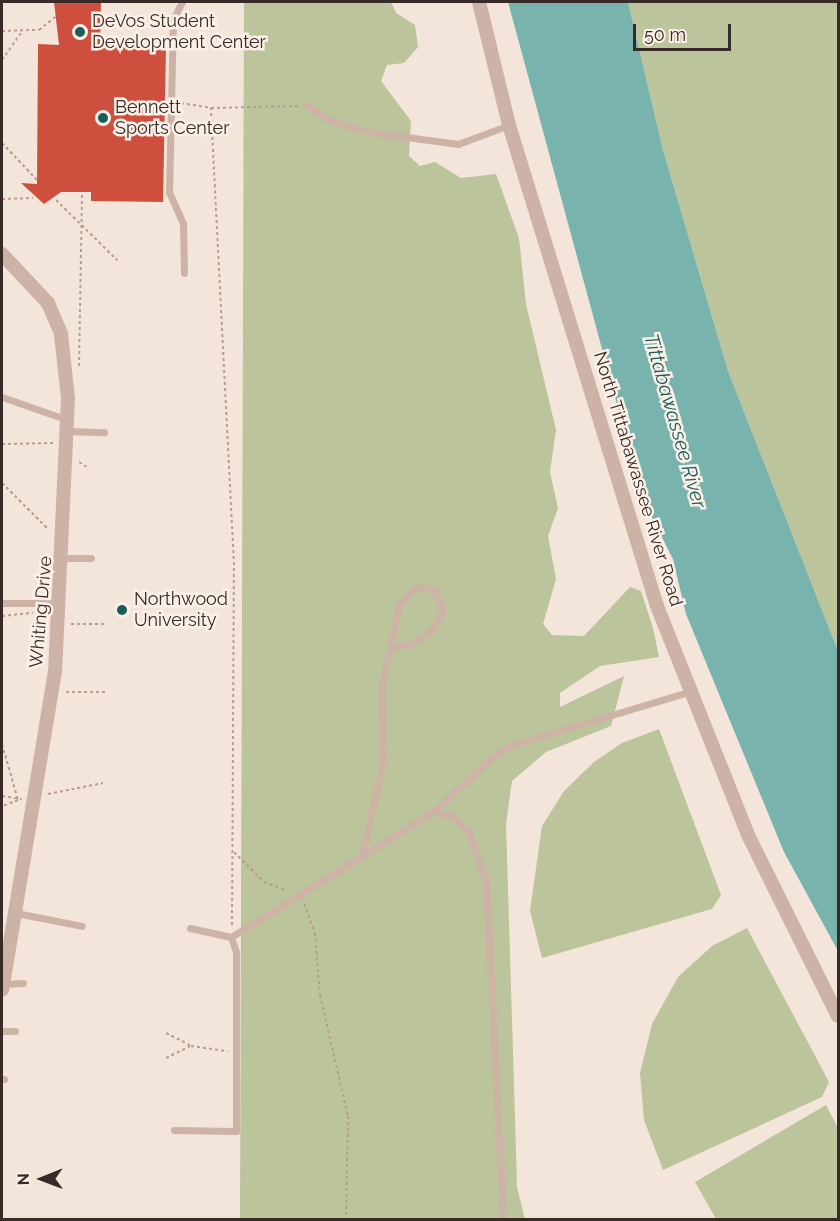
<!DOCTYPE html>
<style>
body{margin:0}
#map{position:relative;width:840px;height:1221px;overflow:hidden;background:#f4e5db;font-family:Raleway,sans-serif}
div>[style]{position:absolute}
[style*='--x']{left:calc(var(--x)*1px);top:calc(var(--y)*1px);width:calc(var(--w)*1px);rotate:calc(var(--a)*1deg)}
.green>*{inset:0;background:#bbc49a}
.water>*{inset:0;background:#78b3ae}
.building>*{inset:0;background:#cf4f3e}
.path>*{height:2px;margin-top:-1px;transform-origin:0;background:repeating-linear-gradient(90deg,#b99d90 0 3px,transparent 0 6px)}
.lane>*{height:7px;margin:-3.5px;padding:0 3.5px;transform-origin:3.5px;border-radius:3.5px;background:#cdb3a6}
.street>*{height:14px;margin:-7px;padding:0 7px;transform-origin:7px;border-radius:7px;background:#cdb3a6}
.dots>*{width:16px;height:16px;translate:-50% -50%;box-sizing:border-box;border:3px solid #fbf0e8;border-radius:50%}
span{translate:-50% -50%;white-space:nowrap;text-align:center;line-height:1.15;-webkit-text-stroke:5px #fbf0e8;paint-order:stroke}
.poi-label{font-size:18px;color:#382b27}
.left{translate:0 -50%;text-align:left}
.street-label{font-size:18px;color:#382b27}
.water-label{font-size:20px;color:#1a5d59;font-style:italic}
.frame{position:absolute;inset:0;border:3px solid #382b27;pointer-events:none}
.north{position:absolute;left:12px;top:1149px;width:60px;height:60px;-webkit-text-stroke:4px #fbf0e8;paint-order:stroke;rotate:269deg;font-size:16px;font-weight:700;line-height:24px;text-align:center;color:#382b27}
.north::after{content:'';display:block;margin:auto;width:21px;height:27px;background:#382b27;clip-path:polygon(50% 0,100% 100%,50% 72%,0 100%)}
.scale{position:absolute;left:633px;top:24px;width:98px;height:27px;box-sizing:border-box;border:3px solid #382b27;border-top:0;padding-left:8px;font-size:18px;line-height:21px;white-space:nowrap;color:#382b27;-webkit-text-stroke:4px #fbf0e8;paint-order:stroke}
</style>
<div id="map">
<div class="green">
<i style="clip-path:polygon(244px 2px,391px 2px,396px 13px,415px 25px,418px 47px,404px 63px,387px 65px,381px 81px,411px 121px,409px 156px,420px 166px,435px 162px,461px 178px,496px 174px,519px 238px,526px 304px,556px 430px,550px 472px,558px 508px,548px 536px,556px 579px,543px 624px,552px 635px,584px 636px,630px 587px,641px 591px,653px 628px,659px 657px,600px 666px,560px 693px,560px 707px,624px 676px,611px 726px,546px 752px,512px 781px,506px 824px,515px 1117px,517px 1187px,525px 1219px,240px 1220px)"></i>
<i style="clip-path:polygon(628px 2px,838px 2px,838px 651px,728px 371px,663px 150px)"></i>
<i style="clip-path:polygon(659px 729px,721px 895px,712px 909px,542px 958px,530px 911px,542px 826px,564px 791px,594px 762px,622px 743px)"></i>
<i style="clip-path:polygon(747px 928px,829px 1082px,822px 1097px,663px 1170px,644px 1120px,640px 1073px,652px 1024px,678px 977px,712px 946px)"></i>
<i style="clip-path:polygon(826px 1105px,838px 1128px,838px 1219px,716px 1219px,695px 1182px)"></i>
</div>
<div class="water">
<i style="clip-path:polygon(508px 2px,628px 2px,663px 150px,728px 371px,838px 651px,838px 951px,784px 852px,686px 614px,673px 559px,643px 500px)"></i>
</div>
<div class="building">
<i style="clip-path:polygon(54px 2px,101px 2px,100px 46px,166px 47px,163px 202px,91px 201px,91px 192px,61px 192px,44px 204px,21px 183px,37px 184px,38px 44px,59px 45px)"></i>
</div>
<div class="path">
<i style="--x:2;--y:31;--w:37;--a:-2"></i>
<i style="--x:39;--y:30;--w:22;--a:-39"></i>
<i style="--x:2;--y:60;--w:33;--a:-55"></i>
<i style="--x:181;--y:103;--w:30;--a:9"></i>
<i style="--x:2;--y:143;--w:51;--a:46.6"></i>
<i style="--x:2;--y:199;--w:31;--a:-2"></i>
<i style="--x:56;--y:200;--w:86;--a:44.5"></i>
<i style="--x:79;--y:366;--w:174;--a:-89"></i>
<i style="--x:2;--y:444;--w:51;--a:-1.1"></i>
<i style="--x:79;--y:462;--w:9;--a:32"></i>
<i style="--x:2;--y:483;--w:65;--a:45"></i>
<i style="--x:2;--y:616;--w:31;--a:-6"></i>
<i style="--x:71;--y:624;--w:36;--a:0"></i>
<i style="--x:66;--y:692;--w:39;--a:0"></i>
<i style="--x:2;--y:744;--w:58;--a:74.1"></i>
<i style="--x:18;--y:800;--w:17;--a:159"></i>
<i style="--x:48;--y:794;--w:56;--a:-11.3"></i>
<i style="--x:2;--y:796;--w:20;--a:9"></i>
<i style="--x:234;--y:852;--w:42;--a:45"></i>
<i style="--x:264;--y:882;--w:23;--a:20"></i>
<i style="--x:304;--y:904;--w:31;--a:69"></i>
<i style="--x:315;--y:933;--w:62;--a:85.4"></i>
<i style="--x:320;--y:995;--w:124;--a:77"></i>
<i style="--x:348;--y:1116;--w:104;--a:91.1"></i>
<i style="--x:232;--y:925;--w:360;--a:-89.7"></i>
<i style="--x:234;--y:565;--w:458;--a:-92.9"></i>
<i style="--x:211;--y:108;--w:88;--a:-1.3"></i>
<i style="--x:166;--y:1033;--w:28;--a:27"></i>
<i style="--x:166;--y:1058;--w:28;--a:-26"></i>
<i style="--x:191;--y:1046;--w:37;--a:8"></i>
</div>
<div class="lane">
<i style="--x:182;--y:2;--w:19;--a:118"></i>
<i style="--x:173;--y:19;--w:173;--a:91.3"></i>
<i style="--x:169;--y:192;--w:35;--a:66"></i>
<i style="--x:183;--y:224;--w:49;--a:88.8"></i>
<i style="--x:307;--y:105;--w:24;--a:35"></i>
<i style="--x:327;--y:119;--w:44;--a:17.2"></i>
<i style="--x:369;--y:132;--w:90;--a:7.7"></i>
<i style="--x:458;--y:144;--w:54;--a:-20.4"></i>
<i style="--x:2;--y:397;--w:70;--a:19.2"></i>
<i style="--x:67;--y:431;--w:37;--a:2"></i>
<i style="--x:64;--y:558;--w:27;--a:0"></i>
<i style="--x:2;--y:603;--w:56;--a:0"></i>
<i style="--x:434;--y:811;--w:18;--a:16"></i>
<i style="--x:451;--y:816;--w:23;--a:41"></i>
<i style="--x:468;--y:831;--w:54;--a:70.6"></i>
<i style="--x:486;--y:882;--w:338;--a:87.1"></i>
<i style="--x:361;--y:858;--w:98;--a:-77"></i>
<i style="--x:383;--y:763;--w:78;--a:-90.7"></i>
<i style="--x:382;--y:685;--w:39;--a:-78"></i>
<i style="--x:390;--y:647;--w:21;--a:-8"></i>
<i style="--x:411;--y:644;--w:24;--a:-33"></i>
<i style="--x:431;--y:631;--w:23;--a:-59"></i>
<i style="--x:443;--y:611;--w:24;--a:-112"></i>
<i style="--x:434;--y:589;--w:19;--a:-174"></i>
<i style="--x:415;--y:587;--w:24;--a:132"></i>
<i style="--x:399;--y:605;--w:43;--a:102.1"></i>
<i style="--x:16;--y:913;--w:67;--a:11.1"></i>
<i style="--x:231;--y:937;--w:239;--a:-31.8"></i>
<i style="--x:434;--y:811;--w:78;--a:-42.9"></i>
<i style="--x:491;--y:758;--w:25;--a:-32"></i>
<i style="--x:512;--y:745;--w:188;--a:-16.7"></i>
<i style="--x:3;--y:984;--w:20;--a:-3"></i>
<i style="--x:2;--y:1031;--w:13;--a:0"></i>
<i style="--x:2;--y:1079;--w:2;--a:0"></i>
<i style="--x:174;--y:1130;--w:62;--a:0.9"></i>
<i style="--x:236;--y:1131;--w:179;--a:-90"></i>
<i style="--x:236;--y:952;--w:16;--a:-108"></i>
<i style="--x:231;--y:937;--w:42;--a:-167.6"></i>
</div>
<div class="street">
<i style="--x:479;--y:2;--w:127;--a:76.3"></i>
<i style="--x:509;--y:125;--w:503;--a:72.9"></i>
<i style="--x:657;--y:606;--w:246;--a:68.3"></i>
<i style="--x:748;--y:835;--w:202;--a:63.6"></i>
<i style="--x:2;--y:254;--w:67;--a:46.8"></i>
<i style="--x:48;--y:303;--w:34;--a:67"></i>
<i style="--x:61;--y:334;--w:64;--a:83.8"></i>
<i style="--x:68;--y:398;--w:273;--a:92.7"></i>
<i style="--x:55;--y:671;--w:323;--a:99.4"></i>
</div>
<div class="dots">
<i style="left:80px;top:32px;background:#1a5d59"></i>
<i style="left:103px;top:118px;background:#1a5d59"></i>
<i style="left:122px;top:610px;background:#1a5d59"></i>
</div>
<div class="poi-label">
<span class="left" style="left:92px;top:32px">DeVos Student<br>Development Center</span>
<span class="left" style="left:115px;top:118px">Bennett<br>Sports Center</span>
<span class="left" style="left:134px;top:610px">Northwood<br>University</span>
</div>
<div class="street-label">
<span style="left:638px;top:479px;rotate:73deg">North Tittabawassee River Road</span>
<span style="left:41px;top:612px;rotate:-85deg">Whiting Drive</span>
</div>
<div class="water-label">
<span style="left:675px;top:421px;rotate:74deg">Tittabawassee River</span>
</div>
<div class="frame"></div>
<div class="north">N</div>
<div class="scale">50 m</div>
</div>
